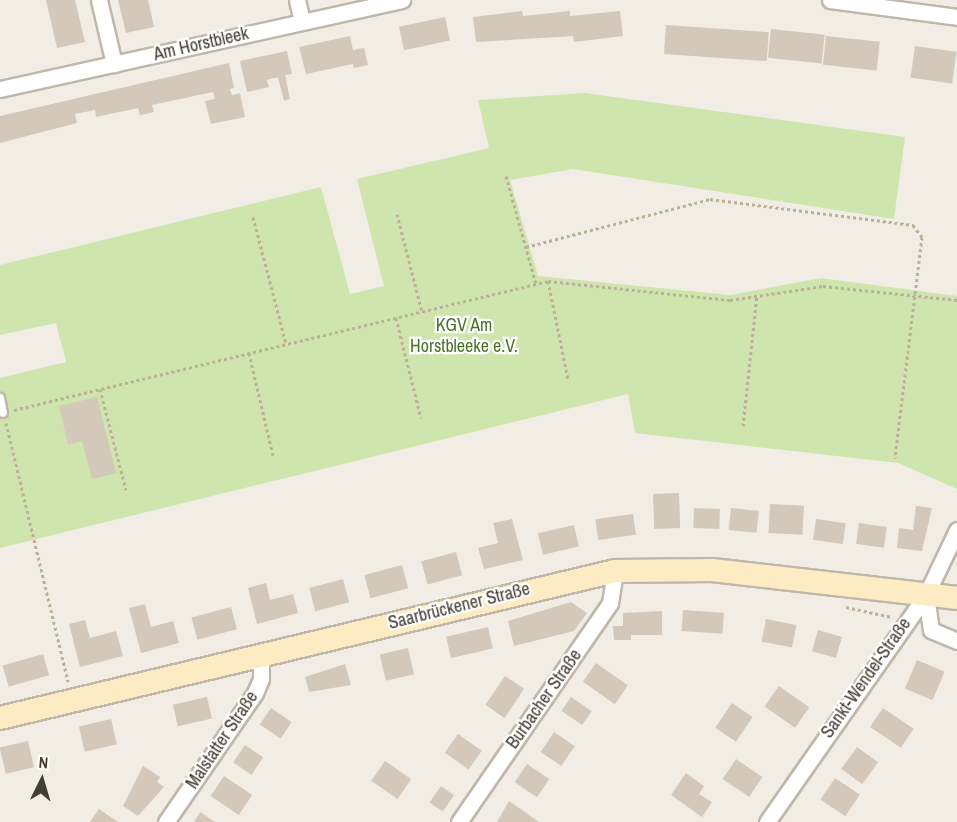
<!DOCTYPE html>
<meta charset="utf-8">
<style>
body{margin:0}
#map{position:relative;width:957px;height:822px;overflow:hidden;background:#f2ede4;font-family:"Archivo Narrow",sans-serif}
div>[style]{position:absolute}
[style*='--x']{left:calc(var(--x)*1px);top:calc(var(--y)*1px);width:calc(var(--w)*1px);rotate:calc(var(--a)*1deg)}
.green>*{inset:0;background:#cfe5ae}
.building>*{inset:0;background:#d3c8ba;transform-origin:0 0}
.path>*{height:3px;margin-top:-1.5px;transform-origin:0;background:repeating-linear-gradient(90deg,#beaf99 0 3px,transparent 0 6px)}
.roads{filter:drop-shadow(2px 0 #c0b7aa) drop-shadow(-2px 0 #c0b7aa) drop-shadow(0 2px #c0b7aa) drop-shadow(0 -2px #c0b7aa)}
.lane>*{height:8px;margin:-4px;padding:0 4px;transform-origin:4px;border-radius:4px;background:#fff}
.street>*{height:15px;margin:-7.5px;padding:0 7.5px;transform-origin:7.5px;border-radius:7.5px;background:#fff}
.secondary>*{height:22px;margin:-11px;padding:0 11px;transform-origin:11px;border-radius:11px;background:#fdecc3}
span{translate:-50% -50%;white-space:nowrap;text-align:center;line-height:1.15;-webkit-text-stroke:4.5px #fff;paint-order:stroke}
.street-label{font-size:18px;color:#433d34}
.park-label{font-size:18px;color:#4a732a}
.north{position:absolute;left:12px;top:750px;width:60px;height:60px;-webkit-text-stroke:4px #fff;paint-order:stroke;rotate:5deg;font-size:16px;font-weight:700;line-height:24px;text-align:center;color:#433d34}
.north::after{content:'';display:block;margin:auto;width:21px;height:27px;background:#433d34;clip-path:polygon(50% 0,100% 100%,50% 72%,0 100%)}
</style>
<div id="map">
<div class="green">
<i style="clip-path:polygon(585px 93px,905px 137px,894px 219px,573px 169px,510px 180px,538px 276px,730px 295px,821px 278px,957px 296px,957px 489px,898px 463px,635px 433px,628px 394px,0 548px,0 378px,66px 362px,56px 323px,0 335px,0 265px,321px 187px,350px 294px,384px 286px,357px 179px,489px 148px,478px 100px)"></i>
</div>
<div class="building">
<i style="clip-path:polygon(46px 0,75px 0,85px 42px,57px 48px)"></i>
<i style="clip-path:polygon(118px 0,148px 0,154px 27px,126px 33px)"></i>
<i style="clip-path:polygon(522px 11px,523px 16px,570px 11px,570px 16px,620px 11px,623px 36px,574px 42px,573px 36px,476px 42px,473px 17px)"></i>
<i style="left:445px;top:17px;width:24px;height:47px;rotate:78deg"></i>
<i style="left:666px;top:25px;width:103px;height:29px;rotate:4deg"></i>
<i style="left:771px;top:29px;width:54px;height:29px;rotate:6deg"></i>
<i style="clip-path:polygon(350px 36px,353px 50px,364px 48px,368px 65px,354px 68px,353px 64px,306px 74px,299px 47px)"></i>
<i style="left:826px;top:36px;width:54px;height:29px;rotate:6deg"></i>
<i style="left:915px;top:46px;width:42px;height:32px;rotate:8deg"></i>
<i style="clip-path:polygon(287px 51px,292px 74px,285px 75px,290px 99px,284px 101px,278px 77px,267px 80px,269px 87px,247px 92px,240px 61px)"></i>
<i style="clip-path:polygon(229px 63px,234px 88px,230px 89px,232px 95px,240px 93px,245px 117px,211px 124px,205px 101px,215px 99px,213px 92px,152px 105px,154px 112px,140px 115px,138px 108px,96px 117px,95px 110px,75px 114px,77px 123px,0 143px,0 116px)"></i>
<i style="clip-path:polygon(97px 397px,116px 473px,92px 479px,82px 441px,68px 445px,59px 406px)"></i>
<i style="left:679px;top:493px;width:35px;height:26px;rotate:88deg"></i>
<i style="left:770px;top:504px;width:34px;height:29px;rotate:3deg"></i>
<i style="clip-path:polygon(916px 506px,932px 508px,922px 551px,897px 548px,899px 528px,913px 530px)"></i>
<i style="left:694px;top:508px;width:26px;height:20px;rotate:2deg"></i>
<i style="left:731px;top:508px;width:28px;height:22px;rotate:6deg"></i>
<i style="left:633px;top:514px;width:21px;height:38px;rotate:82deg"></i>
<i style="clip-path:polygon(512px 519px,523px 560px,484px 569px,478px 548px,498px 543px,493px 523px)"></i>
<i style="left:816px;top:519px;width:30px;height:21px;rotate:8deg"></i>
<i style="left:859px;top:523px;width:28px;height:21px;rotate:8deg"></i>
<i style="left:574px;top:525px;width:22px;height:37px;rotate:77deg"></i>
<i style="left:456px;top:552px;width:24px;height:36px;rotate:75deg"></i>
<i style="left:402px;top:565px;width:24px;height:39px;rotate:75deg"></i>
<i style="left:343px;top:579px;width:24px;height:35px;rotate:75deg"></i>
<i style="clip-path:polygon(266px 583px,270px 600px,293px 594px,298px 613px,257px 624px,248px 588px)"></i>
<i style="clip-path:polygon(571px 602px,587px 613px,574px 631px,514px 646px,508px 621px)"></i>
<i style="clip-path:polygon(145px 604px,151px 627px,173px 621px,179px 643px,141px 653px,129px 608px)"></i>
<i style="left:231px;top:607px;width:23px;height:41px;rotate:75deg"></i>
<i style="left:683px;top:610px;width:41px;height:21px;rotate:4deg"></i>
<i style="clip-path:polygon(662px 611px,662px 635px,631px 635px,631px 640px,614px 640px,613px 626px,623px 626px,623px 613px)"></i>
<i style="left:766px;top:619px;width:31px;height:23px;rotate:11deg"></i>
<i style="clip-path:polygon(85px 620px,90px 638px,116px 631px,123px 656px,80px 667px,69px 624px)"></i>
<i style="left:488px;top:627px;width:22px;height:43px;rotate:77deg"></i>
<i style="left:818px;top:630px;width:25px;height:22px;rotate:16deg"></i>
<i style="left:408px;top:648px;width:27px;height:29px;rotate:77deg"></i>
<i style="left:43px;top:654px;width:22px;height:42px;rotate:74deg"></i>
<i style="left:917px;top:660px;width:30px;height:31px;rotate:23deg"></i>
<i style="left:596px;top:663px;width:39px;height:23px;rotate:35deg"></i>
<i style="clip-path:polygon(345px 664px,351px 685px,309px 692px,305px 677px)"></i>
<i style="left:505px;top:676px;width:23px;height:35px;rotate:34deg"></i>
<i style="left:779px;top:686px;width:37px;height:25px;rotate:35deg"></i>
<i style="left:207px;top:697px;width:22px;height:35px;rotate:77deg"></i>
<i style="left:571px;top:697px;width:25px;height:17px;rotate:34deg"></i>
<i style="left:732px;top:703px;width:25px;height:30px;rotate:34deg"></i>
<i style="left:271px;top:708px;width:25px;height:20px;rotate:34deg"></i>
<i style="left:883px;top:708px;width:37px;height:23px;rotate:34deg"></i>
<i style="left:111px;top:719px;width:26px;height:33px;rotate:77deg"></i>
<i style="left:554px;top:732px;width:25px;height:24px;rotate:34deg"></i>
<i style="left:458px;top:734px;width:29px;height:23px;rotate:35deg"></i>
<i style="left:28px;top:741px;width:27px;height:29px;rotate:77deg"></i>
<i style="left:245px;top:745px;width:22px;height:21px;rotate:34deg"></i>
<i style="left:857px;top:747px;width:26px;height:27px;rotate:36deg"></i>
<i style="left:736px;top:759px;width:32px;height:24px;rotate:34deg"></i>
<i style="left:385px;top:761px;width:32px;height:24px;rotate:35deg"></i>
<i style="left:527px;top:764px;width:27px;height:22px;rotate:34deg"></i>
<i style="clip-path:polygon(143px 766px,160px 777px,157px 782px,164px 787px,138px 816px,123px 806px)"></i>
<i style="clip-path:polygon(686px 773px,704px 786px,699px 794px,712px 802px,702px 817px,671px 795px)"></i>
<i style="left:224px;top:776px;width:34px;height:24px;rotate:34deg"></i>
<i style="left:835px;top:778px;width:30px;height:26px;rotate:34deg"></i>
<i style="left:441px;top:786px;width:16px;height:20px;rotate:35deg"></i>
<i style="clip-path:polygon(509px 801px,539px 822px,497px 822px)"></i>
<i style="clip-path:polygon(99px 809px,118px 822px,90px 822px)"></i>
<i style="clip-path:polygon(200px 812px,215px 822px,194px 822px)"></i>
</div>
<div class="path">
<i style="--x:506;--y:176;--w:112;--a:74.5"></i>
<i style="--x:397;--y:214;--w:101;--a:75.7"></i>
<i style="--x:253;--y:217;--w:131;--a:75.4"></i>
<i style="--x:526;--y:247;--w:190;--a:-14.6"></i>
<i style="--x:710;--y:199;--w:205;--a:7.3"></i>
<i style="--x:913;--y:225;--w:15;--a:53"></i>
<i style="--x:922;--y:237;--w:223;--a:97"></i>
<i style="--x:548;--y:281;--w:100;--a:78.5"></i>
<i style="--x:396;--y:318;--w:103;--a:76"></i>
<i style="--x:249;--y:353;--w:105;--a:76.8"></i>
<i style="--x:100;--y:389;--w:104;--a:75.6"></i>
<i style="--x:14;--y:410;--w:549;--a:-13.58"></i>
<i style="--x:548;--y:281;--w:183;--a:6"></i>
<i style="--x:730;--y:300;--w:94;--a:-8.6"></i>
<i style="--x:823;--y:286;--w:135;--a:6"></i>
<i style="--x:6;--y:423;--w:266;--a:76.5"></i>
<i style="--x:743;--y:426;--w:131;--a:-83.9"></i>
<i style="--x:846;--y:607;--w:47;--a:12.3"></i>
</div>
<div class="roads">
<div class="lane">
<i style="--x:0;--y:398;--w:15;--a:79"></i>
</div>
<div class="street">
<i style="--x:99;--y:0;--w:66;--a:76.8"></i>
<i style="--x:297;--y:0;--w:22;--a:77"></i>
<i style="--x:830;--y:0;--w:128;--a:7.6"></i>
<i style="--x:0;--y:89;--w:412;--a:-12.5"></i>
<i style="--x:926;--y:595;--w:35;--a:82"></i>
<i style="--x:931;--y:630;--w:28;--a:23"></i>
<i style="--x:166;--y:822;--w:157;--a:-55.4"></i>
<i style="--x:255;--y:693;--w:15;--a:-67"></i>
<i style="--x:261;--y:679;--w:26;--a:-90"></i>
<i style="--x:459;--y:822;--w:266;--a:-55.4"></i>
<i style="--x:610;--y:603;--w:32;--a:-81"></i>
<i style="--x:767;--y:822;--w:277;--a:-55"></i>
<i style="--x:926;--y:595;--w:72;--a:-64.5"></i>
</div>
<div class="secondary">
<i style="--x:0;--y:718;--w:632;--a:-13.44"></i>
<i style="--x:615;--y:571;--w:97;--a:-0.6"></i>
<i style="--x:712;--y:570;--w:247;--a:6.5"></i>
</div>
</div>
<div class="street-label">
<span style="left:201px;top:44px;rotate:-13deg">Am Horstbleek</span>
<span style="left:459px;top:606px;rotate:-14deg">Saarbrückener Straße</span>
<span style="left:866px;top:678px;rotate:-55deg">Sankt-Wendel-Straße</span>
<span style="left:544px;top:699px;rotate:-55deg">Burbacher Straße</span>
<span style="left:222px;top:740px;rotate:-56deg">Malstatter Straße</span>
</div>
<div class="park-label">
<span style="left:464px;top:336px">KGV Am<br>Horstbleeke e.V.</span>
</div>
<div class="north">N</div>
</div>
